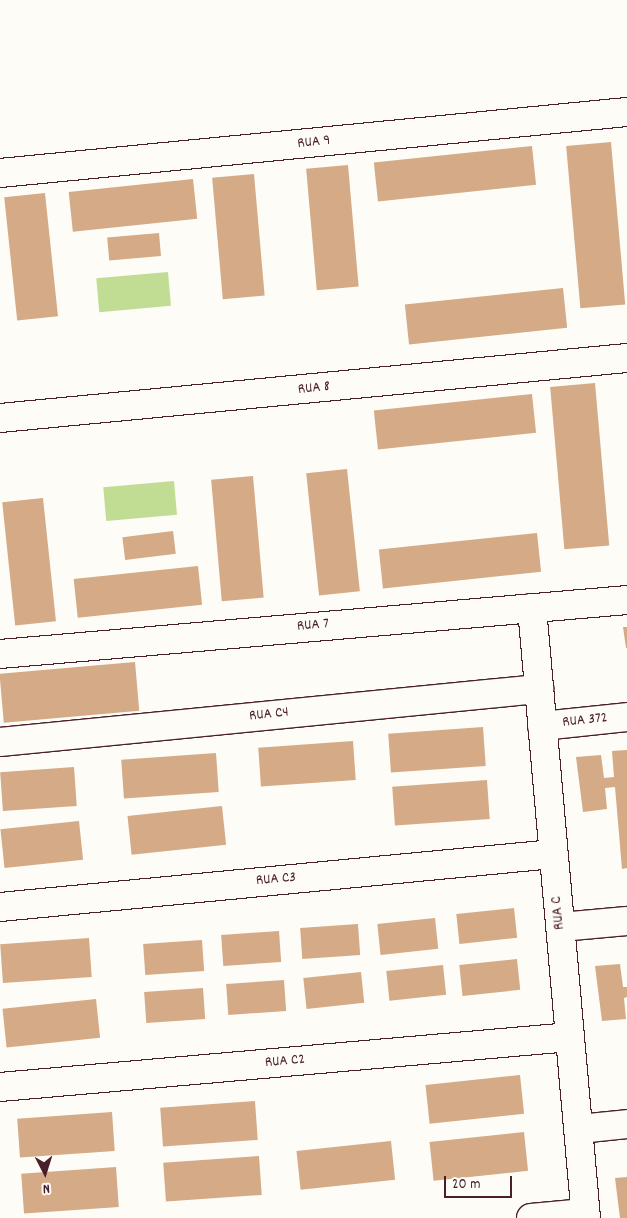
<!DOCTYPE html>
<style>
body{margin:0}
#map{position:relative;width:627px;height:1218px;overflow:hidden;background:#fdfcf7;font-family:Dekko,sans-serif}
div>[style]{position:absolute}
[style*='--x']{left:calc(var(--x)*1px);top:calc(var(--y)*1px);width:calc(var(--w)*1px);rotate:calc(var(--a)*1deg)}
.green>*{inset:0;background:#c1dd94;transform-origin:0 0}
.building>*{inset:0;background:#d5aa86;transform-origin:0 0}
.roads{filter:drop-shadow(1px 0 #4a1f2b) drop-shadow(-1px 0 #4a1f2b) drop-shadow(0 1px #4a1f2b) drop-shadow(0 -1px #4a1f2b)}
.street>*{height:28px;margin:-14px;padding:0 14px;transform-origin:14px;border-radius:14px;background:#fdfcf7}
span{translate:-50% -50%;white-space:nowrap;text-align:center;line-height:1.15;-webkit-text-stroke:4px #fdfcf7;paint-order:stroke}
.street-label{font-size:15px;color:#4a1f2b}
.north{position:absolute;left:20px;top:1148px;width:50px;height:50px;-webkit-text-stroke:4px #fdfcf7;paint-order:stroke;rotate:175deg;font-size:14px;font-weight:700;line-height:20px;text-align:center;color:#4a1f2b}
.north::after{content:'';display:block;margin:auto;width:18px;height:22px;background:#4a1f2b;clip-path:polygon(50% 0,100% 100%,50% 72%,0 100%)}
.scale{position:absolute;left:444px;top:1176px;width:68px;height:22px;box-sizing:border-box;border:2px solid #4a1f2b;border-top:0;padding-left:6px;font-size:15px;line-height:18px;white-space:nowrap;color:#4a1f2b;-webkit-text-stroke:4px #fdfcf7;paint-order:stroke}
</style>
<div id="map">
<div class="green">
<i style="left:168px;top:272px;width:34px;height:72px;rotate:85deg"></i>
<i style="left:174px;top:481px;width:34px;height:71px;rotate:85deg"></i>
</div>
<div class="building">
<i style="left:611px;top:142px;width:163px;height:45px;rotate:85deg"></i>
<i style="left:532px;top:146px;width:39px;height:159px;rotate:84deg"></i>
<i style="left:348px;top:165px;width:122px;height:42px;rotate:85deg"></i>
<i style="left:254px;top:174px;width:122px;height:42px;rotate:85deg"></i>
<i style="left:193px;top:179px;width:40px;height:125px;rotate:84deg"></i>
<i style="left:45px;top:193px;width:124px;height:41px;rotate:84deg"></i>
<i style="left:159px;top:233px;width:23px;height:52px;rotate:85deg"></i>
<i style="left:563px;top:288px;width:40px;height:159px;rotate:84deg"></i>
<i style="left:595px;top:383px;width:163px;height:45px;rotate:85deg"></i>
<i style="left:532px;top:394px;width:39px;height:159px;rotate:84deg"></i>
<i style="left:347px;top:469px;width:123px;height:41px;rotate:84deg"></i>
<i style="left:253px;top:476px;width:122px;height:42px;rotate:85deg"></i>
<i style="left:43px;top:498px;width:124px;height:41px;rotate:84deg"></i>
<i style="left:173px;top:531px;width:23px;height:51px;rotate:83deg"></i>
<i style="left:537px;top:533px;width:39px;height:159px;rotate:84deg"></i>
<i style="left:198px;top:566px;width:39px;height:125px;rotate:84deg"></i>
<i style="clip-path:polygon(623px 627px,627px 627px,627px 648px,626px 648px)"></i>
<i style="left:135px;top:662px;width:49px;height:136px;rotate:85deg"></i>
<i style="left:483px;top:727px;width:39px;height:95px;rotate:86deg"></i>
<i style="left:353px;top:741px;width:39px;height:95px;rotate:86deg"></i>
<i style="clip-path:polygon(627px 750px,627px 868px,622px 869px,615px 787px,605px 788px,607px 809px,583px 812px,576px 757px,601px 755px,604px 778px,614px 777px,612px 751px)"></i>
<i style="left:216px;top:753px;width:39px;height:95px;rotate:86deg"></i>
<i style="left:74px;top:767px;width:39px;height:74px;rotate:86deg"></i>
<i style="left:487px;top:780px;width:39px;height:95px;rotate:86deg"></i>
<i style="left:222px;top:806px;width:39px;height:95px;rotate:84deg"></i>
<i style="left:79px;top:821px;width:39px;height:79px;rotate:84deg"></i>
<i style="left:514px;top:908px;width:30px;height:58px;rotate:84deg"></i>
<i style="left:435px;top:918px;width:31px;height:58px;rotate:84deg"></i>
<i style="left:358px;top:924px;width:31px;height:58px;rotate:86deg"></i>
<i style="left:279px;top:931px;width:31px;height:58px;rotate:86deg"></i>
<i style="left:89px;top:938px;width:39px;height:89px;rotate:86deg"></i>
<i style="left:202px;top:940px;width:31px;height:59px;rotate:86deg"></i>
<i style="left:517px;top:959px;width:31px;height:58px;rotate:84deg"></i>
<i style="clip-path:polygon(620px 964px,623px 987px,627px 987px,627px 997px,624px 998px,626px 1019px,602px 1021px,595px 966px)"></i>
<i style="left:443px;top:965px;width:30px;height:57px;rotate:84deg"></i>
<i style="left:361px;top:972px;width:31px;height:58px;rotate:84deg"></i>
<i style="left:284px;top:980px;width:31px;height:58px;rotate:86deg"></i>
<i style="left:203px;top:988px;width:31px;height:59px;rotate:86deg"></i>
<i style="left:96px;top:999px;width:39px;height:94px;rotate:84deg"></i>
<i style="left:520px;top:1075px;width:39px;height:95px;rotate:84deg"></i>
<i style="left:255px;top:1101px;width:39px;height:95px;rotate:86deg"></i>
<i style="left:112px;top:1112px;width:39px;height:95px;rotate:86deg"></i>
<i style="left:524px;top:1132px;width:39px;height:95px;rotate:84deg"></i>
<i style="left:391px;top:1141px;width:39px;height:95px;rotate:84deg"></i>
<i style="left:259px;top:1156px;width:39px;height:96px;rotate:86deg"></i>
<i style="left:116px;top:1167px;width:40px;height:95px;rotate:86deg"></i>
<i style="clip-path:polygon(627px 1177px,627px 1218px,620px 1218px,615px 1178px)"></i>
</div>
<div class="roads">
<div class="street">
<i style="--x:0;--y:173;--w:630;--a:-5.56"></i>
<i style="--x:0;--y:418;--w:630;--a:-5.47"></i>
<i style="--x:532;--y:608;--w:612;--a:84.94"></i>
<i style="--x:0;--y:654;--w:629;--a:-4.92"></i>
<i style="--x:542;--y:726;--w:85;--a:-6"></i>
<i style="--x:0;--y:742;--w:542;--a:-5.62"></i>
<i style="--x:0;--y:907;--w:556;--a:-5.47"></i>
<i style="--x:561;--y:927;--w:66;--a:-5.2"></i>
<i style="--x:0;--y:1087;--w:572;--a:-5.01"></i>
<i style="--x:579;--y:1129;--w:48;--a:-5.9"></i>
<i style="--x:531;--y:1218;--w:54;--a:-5.3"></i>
</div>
</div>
<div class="street-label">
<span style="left:314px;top:143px;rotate:-6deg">RUA 9</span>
<span style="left:314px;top:389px;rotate:-6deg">RUA 8</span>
<span style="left:313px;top:626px;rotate:-5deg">RUA 7</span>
<span style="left:269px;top:715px;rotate:-6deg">RUA C4</span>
<span style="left:585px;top:721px;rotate:-6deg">RUA 372</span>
<span style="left:276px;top:880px;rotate:-5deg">RUA C3</span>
<span style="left:559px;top:913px;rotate:-96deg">RUA C</span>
<span style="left:285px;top:1062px;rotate:-5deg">RUA C2</span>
</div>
<div class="north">N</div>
<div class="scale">20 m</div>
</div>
